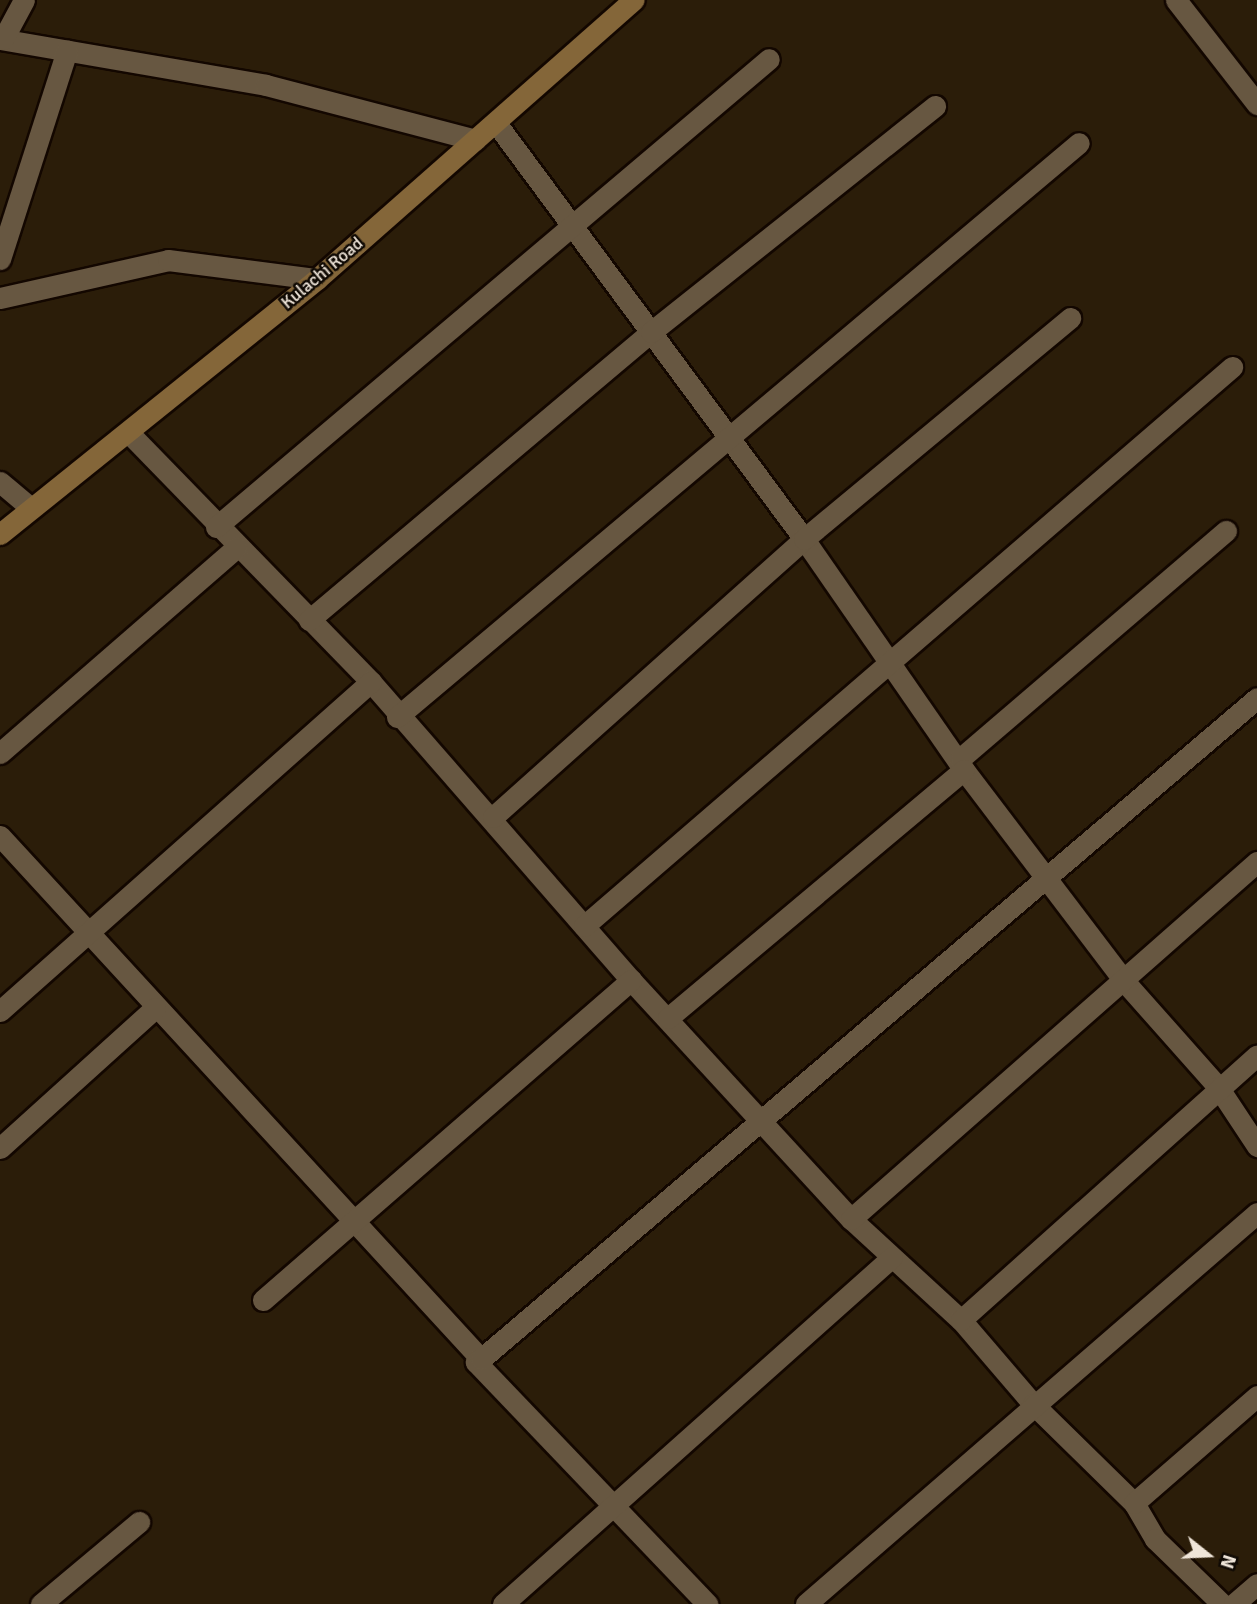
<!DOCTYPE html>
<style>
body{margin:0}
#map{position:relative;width:1257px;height:1604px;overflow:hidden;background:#2b1d09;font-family:Signika,sans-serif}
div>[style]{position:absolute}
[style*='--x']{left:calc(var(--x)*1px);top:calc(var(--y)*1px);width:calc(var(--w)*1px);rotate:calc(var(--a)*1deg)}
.roads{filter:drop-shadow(2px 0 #130700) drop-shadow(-2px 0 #130700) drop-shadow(0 2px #130700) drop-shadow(0 -2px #130700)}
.street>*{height:21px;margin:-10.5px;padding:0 10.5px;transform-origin:10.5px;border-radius:10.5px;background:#675741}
.secondary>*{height:21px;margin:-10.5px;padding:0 10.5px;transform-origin:10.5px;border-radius:10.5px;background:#846639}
span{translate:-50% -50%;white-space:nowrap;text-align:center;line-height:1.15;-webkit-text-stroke:5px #0f0903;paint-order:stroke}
.street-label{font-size:18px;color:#efe5d9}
.north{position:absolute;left:1173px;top:1520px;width:70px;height:70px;-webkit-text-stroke:5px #0f0903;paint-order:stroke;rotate:108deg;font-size:19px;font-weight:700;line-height:28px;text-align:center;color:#efe5d9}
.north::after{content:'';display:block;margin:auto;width:24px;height:32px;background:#efe5d9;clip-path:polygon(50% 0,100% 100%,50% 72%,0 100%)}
</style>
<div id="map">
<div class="roads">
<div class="street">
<i style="--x:1176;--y:0;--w:132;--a:52.1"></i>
<i style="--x:0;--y:39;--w:270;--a:9.8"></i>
<i style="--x:266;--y:85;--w:216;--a:14.7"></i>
<i style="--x:3;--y:39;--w:44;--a:-61.7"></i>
<i style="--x:496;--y:123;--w:518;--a:53.48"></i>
<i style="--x:804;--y:539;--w:281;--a:55.3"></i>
<i style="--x:964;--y:770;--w:265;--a:52.8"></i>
<i style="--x:1124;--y:981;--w:142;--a:48.4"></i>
<i style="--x:1218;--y:1087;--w:71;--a:56.5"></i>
<i style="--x:0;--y:259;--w:219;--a:-72.2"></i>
<i style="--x:0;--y:298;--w:172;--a:-12.7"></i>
<i style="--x:168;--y:260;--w:150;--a:7.3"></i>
<i style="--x:129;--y:433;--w:347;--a:45.8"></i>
<i style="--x:371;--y:682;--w:395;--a:48.9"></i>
<i style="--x:631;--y:980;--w:325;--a:47.4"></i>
<i style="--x:851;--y:1219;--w:149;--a:42.6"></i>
<i style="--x:961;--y:1320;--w:111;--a:49.4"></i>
<i style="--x:1033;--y:1404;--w:141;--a:44.4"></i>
<i style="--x:1134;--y:1503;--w:42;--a:59.7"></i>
<i style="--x:1155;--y:1539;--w:93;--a:44.1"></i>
<i style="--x:0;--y:482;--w:40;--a:40"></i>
<i style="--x:216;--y:527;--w:724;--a:-40.24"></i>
<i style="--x:309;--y:620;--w:447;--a:-40.1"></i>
<i style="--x:651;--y:332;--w:363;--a:-38.5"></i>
<i style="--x:397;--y:717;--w:891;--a:-40.09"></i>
<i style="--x:0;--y:753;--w:313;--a:-41"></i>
<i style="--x:961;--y:758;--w:349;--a:-40.6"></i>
<i style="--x:493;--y:817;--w:417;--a:-41.8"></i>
<i style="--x:804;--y:539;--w:346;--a:-39.7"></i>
<i style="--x:0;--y:836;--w:711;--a:47.4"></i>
<i style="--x:481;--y:1359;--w:6;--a:149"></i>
<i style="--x:476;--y:1362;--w:335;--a:46.3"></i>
<i style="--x:584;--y:926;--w:856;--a:-40.78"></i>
<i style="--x:0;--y:1011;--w:496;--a:-41.6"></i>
<i style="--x:668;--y:1018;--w:386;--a:-40"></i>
<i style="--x:0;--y:1148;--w:209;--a:-42.1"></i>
<i style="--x:851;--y:1219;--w:541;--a:-41.33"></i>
<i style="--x:263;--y:1300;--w:488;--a:-41"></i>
<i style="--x:961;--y:1320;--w:397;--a:-41.8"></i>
<i style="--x:481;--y:1359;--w:1019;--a:-40.42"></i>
<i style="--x:1134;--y:1503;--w:163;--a:-41"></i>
<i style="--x:41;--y:1604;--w:128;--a:-39.9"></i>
<i style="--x:503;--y:1604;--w:521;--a:-41.73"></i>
<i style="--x:806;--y:1604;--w:597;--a:-40.92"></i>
<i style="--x:1234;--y:1604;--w:30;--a:-41"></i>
</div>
<div class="secondary">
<i style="--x:0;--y:534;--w:407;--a:-38.8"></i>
<i style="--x:317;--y:279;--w:422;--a:-41.4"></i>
</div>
</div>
<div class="street-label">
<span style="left:322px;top:273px;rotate:-40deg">Kulachi Road</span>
</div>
<div class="north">N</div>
</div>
